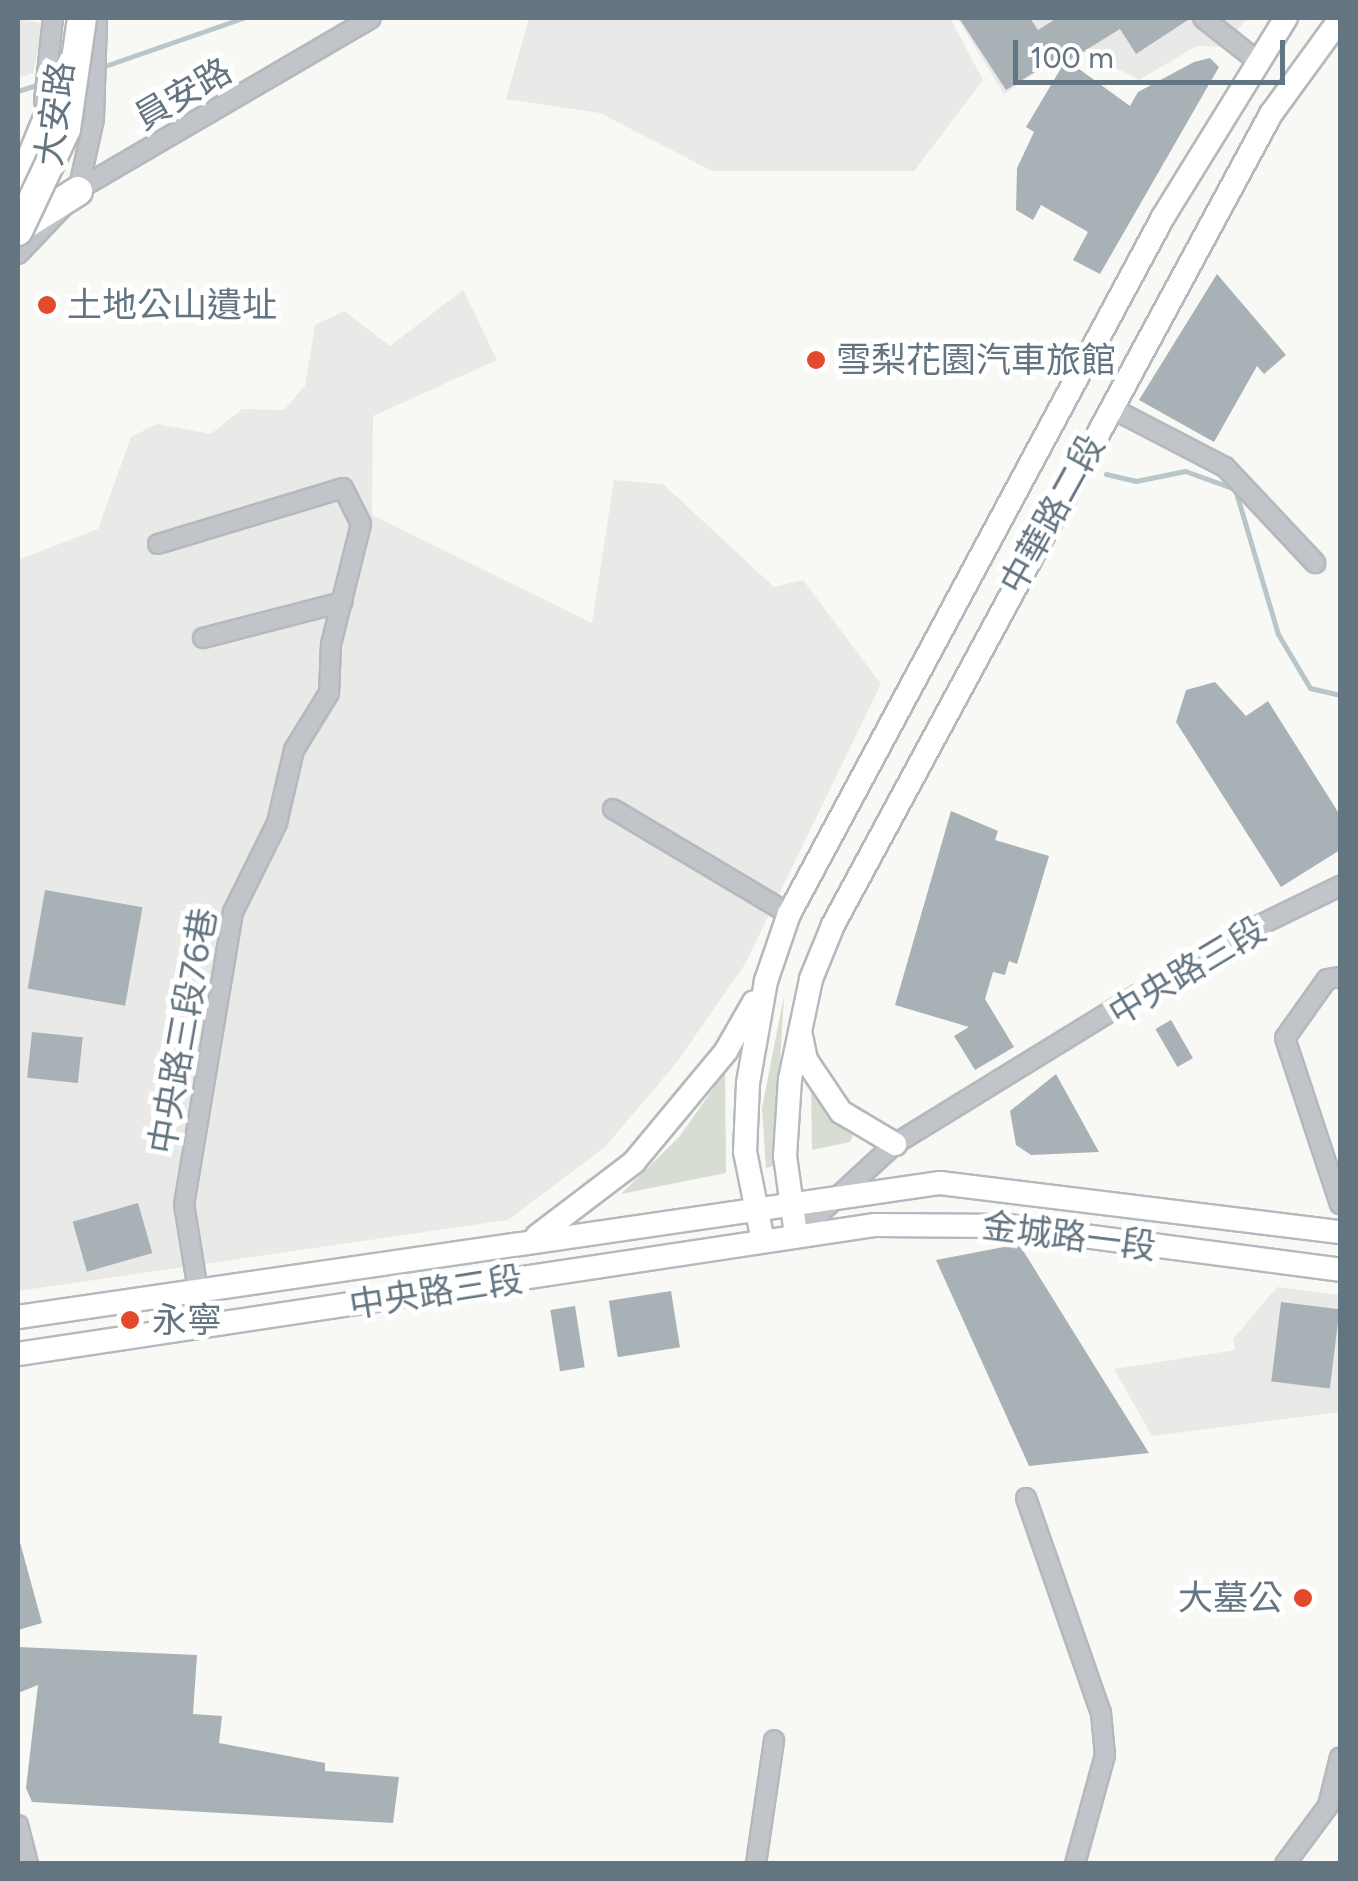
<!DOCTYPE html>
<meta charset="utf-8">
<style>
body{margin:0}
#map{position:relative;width:1358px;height:1881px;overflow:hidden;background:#f8f8f5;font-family:Figtree,"Noto Sans TC",sans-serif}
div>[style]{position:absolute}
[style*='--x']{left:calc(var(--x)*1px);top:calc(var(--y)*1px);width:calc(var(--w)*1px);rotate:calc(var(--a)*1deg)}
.built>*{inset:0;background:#e9e9e8}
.green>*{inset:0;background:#d8ddd4}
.stream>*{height:5px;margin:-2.5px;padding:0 2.5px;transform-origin:2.5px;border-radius:2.5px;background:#b8c6c9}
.building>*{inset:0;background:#a8b1b6;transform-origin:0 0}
.roads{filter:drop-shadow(2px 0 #b4b9bd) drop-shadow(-2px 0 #b4b9bd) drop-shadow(0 2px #b4b9bd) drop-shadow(0 -2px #b4b9bd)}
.minor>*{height:18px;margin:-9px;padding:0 9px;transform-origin:9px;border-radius:9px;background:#c1c5c9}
.major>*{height:22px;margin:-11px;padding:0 11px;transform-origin:11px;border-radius:11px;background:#fff}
.highway>*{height:28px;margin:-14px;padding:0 14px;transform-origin:14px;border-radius:14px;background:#fff}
.bridges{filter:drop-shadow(2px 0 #b4b8bb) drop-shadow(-2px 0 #b4b8bb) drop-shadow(0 2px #b4b8bb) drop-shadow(0 -2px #b4b8bb)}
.highway-bridge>*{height:28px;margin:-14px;padding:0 14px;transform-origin:14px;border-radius:14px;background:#fff}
.dots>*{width:28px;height:28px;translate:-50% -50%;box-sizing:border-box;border:5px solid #fff;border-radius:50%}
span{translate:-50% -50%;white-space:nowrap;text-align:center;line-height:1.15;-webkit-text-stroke:10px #fff;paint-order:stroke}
.street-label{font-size:35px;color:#637580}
.poi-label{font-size:35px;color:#637580}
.left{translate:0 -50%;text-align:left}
.right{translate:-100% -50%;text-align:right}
.frame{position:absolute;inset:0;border:20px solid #637580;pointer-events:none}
.scale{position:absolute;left:1013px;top:40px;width:272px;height:45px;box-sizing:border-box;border:5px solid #637580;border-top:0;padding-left:12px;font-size:30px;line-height:35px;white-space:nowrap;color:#637580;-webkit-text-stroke:8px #fff;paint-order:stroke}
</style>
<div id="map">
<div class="built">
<i style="clip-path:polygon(18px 18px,44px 24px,33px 73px,18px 78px)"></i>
<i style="clip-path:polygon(529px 18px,950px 18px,983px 80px,914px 171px,712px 171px,600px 113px,506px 99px)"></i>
<i style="clip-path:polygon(957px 18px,1248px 18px,1222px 47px,1197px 46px,1139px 80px,1086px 52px,1059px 68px,1055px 60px,1004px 94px)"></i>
<i style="clip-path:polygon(463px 290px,497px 360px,373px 416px,372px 515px,592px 623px,614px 480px,663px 484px,774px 587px,803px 580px,881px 684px,745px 964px,677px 1062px,605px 1147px,508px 1220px,18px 1291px,18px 560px,98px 529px,131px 437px,157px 424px,211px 434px,242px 409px,284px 410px,305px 386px,315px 325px,344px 311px,390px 346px)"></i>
<i style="clip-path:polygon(1277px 1287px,1340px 1295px,1340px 1412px,1152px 1436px,1114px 1369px,1235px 1350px,1233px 1339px)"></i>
</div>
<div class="green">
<i style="clip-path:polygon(784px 996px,774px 1166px,766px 1168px,762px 1108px)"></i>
<i style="clip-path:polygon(725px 1072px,726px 1173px,621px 1194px,679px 1137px)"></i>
<i style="clip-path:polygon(811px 1086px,853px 1135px,850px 1142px,812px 1150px)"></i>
</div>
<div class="stream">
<i style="--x:102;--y:67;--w:149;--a:-19.2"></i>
<i style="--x:18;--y:91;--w:26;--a:-18"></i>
<i style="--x:1106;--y:474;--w:31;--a:13"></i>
<i style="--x:1136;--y:481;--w:50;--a:-11.5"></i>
<i style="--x:1185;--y:471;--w:53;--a:19.8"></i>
<i style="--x:1235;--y:489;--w:151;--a:73.5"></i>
<i style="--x:1278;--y:634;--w:63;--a:59.3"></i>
<i style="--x:1310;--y:688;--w:31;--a:13"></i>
</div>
<div class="building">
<i style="clip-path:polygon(959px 18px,1030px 18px,1038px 30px,1057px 18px,1191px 18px,1136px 54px,1120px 29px,1068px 61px,1130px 106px,1138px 92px,1194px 62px,1210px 58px,1219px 67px,1100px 274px,1073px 260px,1088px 232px,1041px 205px,1033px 220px,1016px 210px,1017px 168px,1034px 132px,1026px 127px,1073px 48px,1006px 90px)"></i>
<i style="clip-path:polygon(1217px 274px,1286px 355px,1264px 374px,1257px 366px,1214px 442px,1139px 400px)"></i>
<i style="clip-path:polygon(1215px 682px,1246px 716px,1268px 701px,1340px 815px,1340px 850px,1281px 887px,1176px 722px,1186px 690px)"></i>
<i style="clip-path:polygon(951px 811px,998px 831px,995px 840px,1049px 856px,1017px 964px,1009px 961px,1005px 975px,993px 972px,985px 999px,1014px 1047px,975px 1070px,954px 1036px,969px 1027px,895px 1005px)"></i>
<i style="left:45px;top:890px;width:99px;height:100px;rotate:10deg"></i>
<i style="left:1171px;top:1020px;width:44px;height:18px;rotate:60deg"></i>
<i style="left:32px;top:1032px;width:51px;height:46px;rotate:6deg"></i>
<i style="clip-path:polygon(1056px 1074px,1099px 1152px,1031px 1155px,1016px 1145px,1010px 1111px)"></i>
<i style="left:138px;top:1203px;width:52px;height:68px;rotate:74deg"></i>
<i style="clip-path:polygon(1019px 1244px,1099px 1373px,1149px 1453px,1029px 1466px,936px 1260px)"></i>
<i style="left:671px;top:1291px;width:57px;height:63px;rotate:81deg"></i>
<i style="left:1281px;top:1302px;width:59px;height:80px;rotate:7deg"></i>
<i style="left:575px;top:1306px;width:62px;height:25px;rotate:81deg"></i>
<i style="clip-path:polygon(18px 1535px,42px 1623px,18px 1630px)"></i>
<i style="clip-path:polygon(18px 1647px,197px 1655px,193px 1714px,222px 1716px,219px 1743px,325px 1763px,325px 1771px,399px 1777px,393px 1823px,32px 1802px,26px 1788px,38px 1685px,18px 1693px)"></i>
</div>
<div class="roads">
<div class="minor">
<i style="--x:1203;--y:18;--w:66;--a:38.3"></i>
<i style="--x:44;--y:101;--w:83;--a:-83.8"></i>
<i style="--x:72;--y:193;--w:346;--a:-30.3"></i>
<i style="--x:18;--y:254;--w:87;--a:-46.4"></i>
<i style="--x:78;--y:191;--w:74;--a:-77.5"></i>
<i style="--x:94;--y:119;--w:101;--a:-88.3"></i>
<i style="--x:1111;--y:408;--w:128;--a:27.4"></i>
<i style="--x:1225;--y:467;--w:132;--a:46.8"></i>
<i style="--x:158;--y:544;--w:193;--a:-16.8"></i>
<i style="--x:343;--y:488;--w:40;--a:63.4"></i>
<i style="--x:361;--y:524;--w:124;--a:104"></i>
<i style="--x:331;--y:644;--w:49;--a:92.3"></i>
<i style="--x:329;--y:693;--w:67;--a:121.6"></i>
<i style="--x:294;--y:750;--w:75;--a:103.1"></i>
<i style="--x:277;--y:823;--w:99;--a:116.3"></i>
<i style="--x:233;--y:912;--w:296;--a:99.5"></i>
<i style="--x:184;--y:1204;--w:125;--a:80.8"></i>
<i style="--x:203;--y:638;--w:144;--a:-14.5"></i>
<i style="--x:613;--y:809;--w:205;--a:30.8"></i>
<i style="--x:1340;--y:977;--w:13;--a:171"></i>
<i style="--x:1327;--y:979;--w:72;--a:125.4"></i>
<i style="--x:1285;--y:1038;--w:175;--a:71.7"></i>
<i style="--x:796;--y:1235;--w:134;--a:-42.6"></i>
<i style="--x:895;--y:1144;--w:380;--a:-31.6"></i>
<i style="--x:1219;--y:945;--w:135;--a:-26"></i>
<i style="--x:1026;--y:1498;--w:228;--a:70.8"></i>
<i style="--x:1101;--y:1713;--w:42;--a:84.6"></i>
<i style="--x:1105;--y:1755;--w:113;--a:105.4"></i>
<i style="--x:18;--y:1825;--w:40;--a:75.6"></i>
<i style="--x:756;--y:1864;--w:125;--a:-81.7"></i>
<i style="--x:1285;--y:1864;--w:72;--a:-53.4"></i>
<i style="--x:1328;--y:1806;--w:50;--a:-76.2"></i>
</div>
<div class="major">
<i style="--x:801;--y:1036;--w:25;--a:78"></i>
<i style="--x:806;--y:1060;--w:63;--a:56.1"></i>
<i style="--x:841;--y:1112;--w:63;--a:30.7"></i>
<i style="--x:796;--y:1235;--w:80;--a:-97.9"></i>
<i style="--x:785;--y:1156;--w:77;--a:-86.3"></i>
<i style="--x:790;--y:1079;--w:102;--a:-78.1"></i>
<i style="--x:811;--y:979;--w:58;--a:-67.8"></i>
<i style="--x:833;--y:925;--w:922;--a:-61.63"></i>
<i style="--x:1271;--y:114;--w:117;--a:-54"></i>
<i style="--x:537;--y:1236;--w:122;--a:-37.3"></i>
<i style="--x:634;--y:1162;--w:144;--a:-50.3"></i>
<i style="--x:726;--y:1051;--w:56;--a:-60.3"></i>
<i style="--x:763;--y:1241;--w:91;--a:-101.4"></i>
<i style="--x:745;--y:1152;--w:69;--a:-87.5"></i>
<i style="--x:748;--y:1083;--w:104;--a:-80"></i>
<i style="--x:766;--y:981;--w:71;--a:-71.1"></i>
<i style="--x:789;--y:914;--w:791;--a:-61.78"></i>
<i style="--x:1163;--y:217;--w:234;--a:-58.3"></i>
<i style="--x:18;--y:1317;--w:932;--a:-8.27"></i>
<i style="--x:940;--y:1183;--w:403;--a:7"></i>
<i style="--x:18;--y:1354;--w:867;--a:-8.56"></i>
<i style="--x:875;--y:1225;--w:133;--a:0.4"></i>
<i style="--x:1008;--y:1226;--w:335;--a:7.5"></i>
</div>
<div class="highway">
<i style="--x:18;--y:191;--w:121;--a:-67.7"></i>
<i style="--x:18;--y:229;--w:71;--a:-32.3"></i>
</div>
</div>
<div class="bridges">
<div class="highway-bridge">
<i style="--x:18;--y:231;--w:113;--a:-64.8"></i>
<i style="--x:66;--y:129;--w:112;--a:-81.8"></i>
</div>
</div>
<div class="dots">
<i style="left:47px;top:305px;background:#e3492a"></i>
<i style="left:816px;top:360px;background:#e3492a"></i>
<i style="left:130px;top:1320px;background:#e3492a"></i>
<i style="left:1303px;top:1598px;background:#e3492a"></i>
</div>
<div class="street-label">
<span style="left:183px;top:94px;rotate:-30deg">員安路</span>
<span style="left:55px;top:114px;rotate:-83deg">大安路</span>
<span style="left:1052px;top:514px;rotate:-61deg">中華路二段</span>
<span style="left:1187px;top:971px;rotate:-31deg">中央路三段</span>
<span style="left:183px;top:1031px;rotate:-80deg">中央路三段76巷</span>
<span style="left:1069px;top:1236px;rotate:7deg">金城路一段</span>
<span style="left:436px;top:1292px;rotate:-9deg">中央路三段</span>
</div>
<div class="poi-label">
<span class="left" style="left:67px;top:305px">土地公山遺址</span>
<span class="left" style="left:836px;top:360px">雪梨花園汽車旅館</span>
<span class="left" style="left:152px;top:1320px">永寧</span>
<span class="right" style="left:1283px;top:1598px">大墓公</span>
</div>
<div class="frame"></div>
<div class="scale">100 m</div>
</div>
